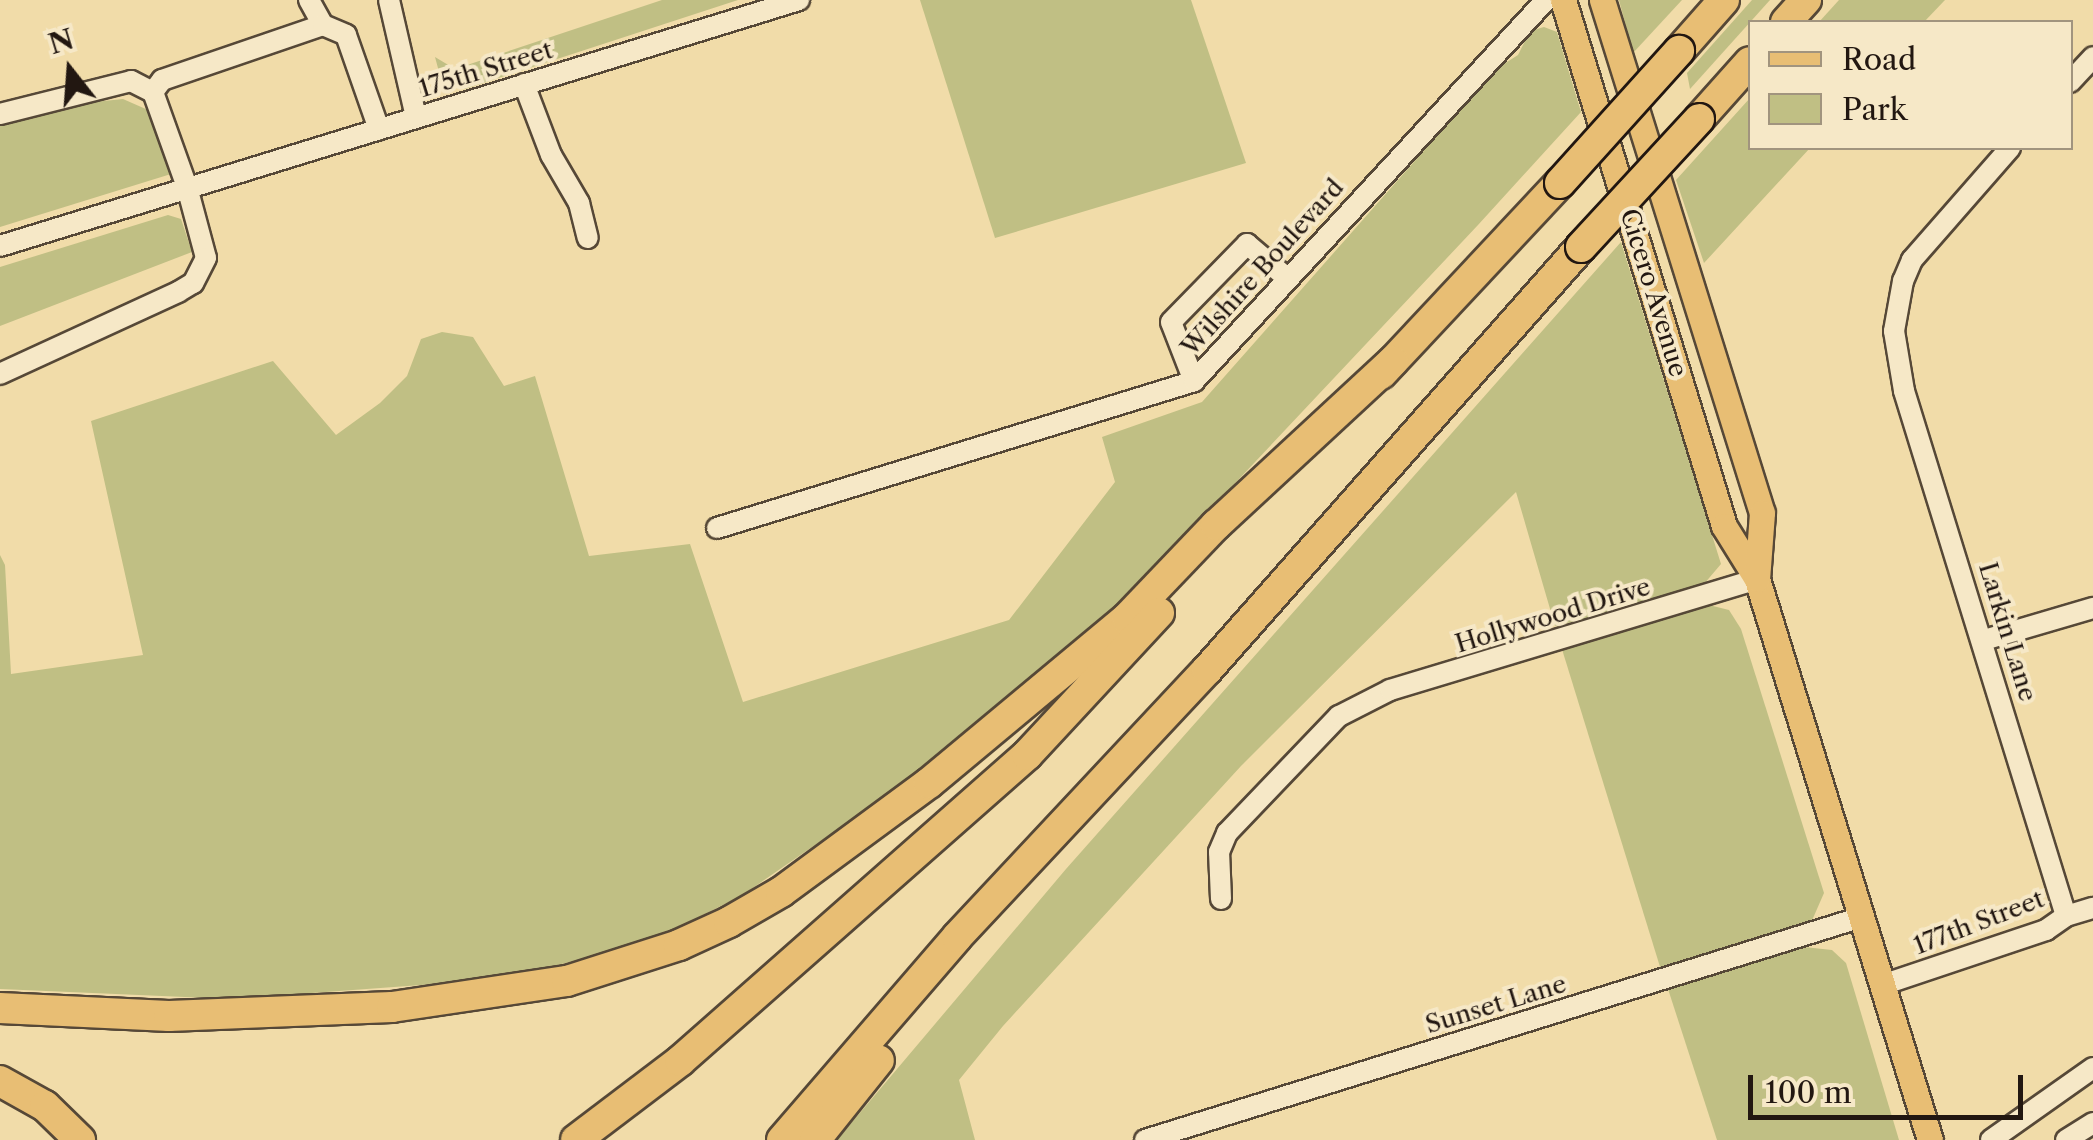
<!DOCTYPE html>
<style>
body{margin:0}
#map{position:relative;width:2093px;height:1140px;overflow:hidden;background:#f1dca9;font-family:"Libre Caslon Text",serif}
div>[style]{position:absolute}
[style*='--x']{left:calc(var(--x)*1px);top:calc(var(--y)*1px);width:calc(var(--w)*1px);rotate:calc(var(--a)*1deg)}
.green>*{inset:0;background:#c0bf84}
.roads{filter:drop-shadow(2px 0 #564837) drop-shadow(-2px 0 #564837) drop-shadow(0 2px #564837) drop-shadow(0 -2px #564837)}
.minor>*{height:20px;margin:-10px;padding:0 10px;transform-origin:10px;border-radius:10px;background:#f6e8c7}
.major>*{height:25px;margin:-12.5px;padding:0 12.5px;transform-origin:12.5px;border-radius:12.5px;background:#e8be74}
.highway>*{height:30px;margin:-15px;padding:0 15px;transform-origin:15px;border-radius:15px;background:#e8be74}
.bridges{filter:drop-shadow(2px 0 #221711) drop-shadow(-2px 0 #221711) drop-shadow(0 2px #221711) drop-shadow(0 -2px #221711)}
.highway-bridge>*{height:30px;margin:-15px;padding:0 15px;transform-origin:15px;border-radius:15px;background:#e8be74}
span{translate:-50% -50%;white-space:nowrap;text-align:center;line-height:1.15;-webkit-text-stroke:8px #f6e8c7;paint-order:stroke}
.street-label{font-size:25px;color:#221711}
.legend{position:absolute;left:1748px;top:20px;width:325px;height:130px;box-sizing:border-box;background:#f6e8c7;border:2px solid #a1947e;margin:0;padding:12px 18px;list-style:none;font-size:30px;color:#221711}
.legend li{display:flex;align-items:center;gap:20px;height:50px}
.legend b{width:50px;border:2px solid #a1947e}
.north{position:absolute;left:20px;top:20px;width:100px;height:100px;-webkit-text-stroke:8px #f6e8c7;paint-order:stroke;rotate:343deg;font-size:28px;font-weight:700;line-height:40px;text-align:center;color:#221711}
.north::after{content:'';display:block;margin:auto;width:35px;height:45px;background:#221711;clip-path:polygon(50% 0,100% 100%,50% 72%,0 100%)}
.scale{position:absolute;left:1748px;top:1075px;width:275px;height:45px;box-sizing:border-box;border:5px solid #221711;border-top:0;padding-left:12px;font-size:30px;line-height:35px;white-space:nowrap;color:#221711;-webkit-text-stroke:8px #f6e8c7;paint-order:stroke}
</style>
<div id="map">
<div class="green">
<i style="clip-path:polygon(662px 0,738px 0,465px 89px,442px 83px,435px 57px,455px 69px)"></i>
<i style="clip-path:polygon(920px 0,1191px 0,1246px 163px,995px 238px)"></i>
<i style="clip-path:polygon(1619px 0,1682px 0,1633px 53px)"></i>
<i style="clip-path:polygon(1752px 0,1770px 0,1690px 89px,1687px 73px)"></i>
<i style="clip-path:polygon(1839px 0,1945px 0,1924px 22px,1819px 22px)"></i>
<i style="clip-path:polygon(1544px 27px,1557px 32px,1581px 112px,1478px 225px,1128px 597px,915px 776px,741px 896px,651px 941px,546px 968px,435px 984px,231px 999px,0 989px,0 555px,5px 565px,11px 674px,143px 655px,91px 421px,273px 361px,336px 435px,380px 403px,407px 376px,421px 339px,442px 332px,473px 337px,504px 386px,535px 376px,589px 556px,690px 544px,743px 702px,1009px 620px,1115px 482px,1102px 437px,1202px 402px,1496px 69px,1518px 55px,1530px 31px)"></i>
<i style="clip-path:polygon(1750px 98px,1750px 148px,1810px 148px,1704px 263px,1676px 180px)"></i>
<i style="clip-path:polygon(123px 99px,148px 110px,164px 136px,171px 174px,0 227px,0 125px,75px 104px)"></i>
<i style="clip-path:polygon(168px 215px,181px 219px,192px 252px,0 326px,0 267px)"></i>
<i style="clip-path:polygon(1621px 242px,1721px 564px,1704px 584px,1662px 600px,1555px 626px,1516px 492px,1241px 766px,1003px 1026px,959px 1080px,975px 1140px,837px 1140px,1066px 869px)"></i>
<i style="clip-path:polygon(1709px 605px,1729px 610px,1741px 629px,1824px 893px,1810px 925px,1661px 970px,1561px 646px)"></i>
<i style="clip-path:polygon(1804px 947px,1832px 950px,1846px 963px,1899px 1140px,1717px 1140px,1668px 989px)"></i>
</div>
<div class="roads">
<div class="minor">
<i style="--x:309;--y:0;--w:29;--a:61"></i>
<i style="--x:389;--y:0;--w:120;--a:77"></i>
<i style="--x:2070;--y:82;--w:34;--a:-47"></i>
<i style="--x:524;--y:84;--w:76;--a:69.2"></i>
<i style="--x:551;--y:155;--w:56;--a:59.7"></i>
<i style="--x:579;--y:203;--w:36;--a:76"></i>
<i style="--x:153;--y:92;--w:15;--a:-53"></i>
<i style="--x:162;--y:80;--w:170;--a:-18.9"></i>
<i style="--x:323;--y:25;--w:25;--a:23"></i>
<i style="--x:346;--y:35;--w:100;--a:70.7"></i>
<i style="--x:0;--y:114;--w:135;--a:-14.1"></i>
<i style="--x:131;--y:81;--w:25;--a:27"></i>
<i style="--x:153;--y:92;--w:101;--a:70.3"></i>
<i style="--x:187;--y:187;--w:73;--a:75"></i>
<i style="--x:206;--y:258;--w:28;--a:117"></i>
<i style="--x:193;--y:283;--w:17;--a:149"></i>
<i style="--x:178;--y:292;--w:196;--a:155.3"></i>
<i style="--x:2010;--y:148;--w:149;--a:131.2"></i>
<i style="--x:1912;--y:260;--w:23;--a:113"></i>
<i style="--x:1903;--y:281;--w:51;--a:100.2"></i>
<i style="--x:1894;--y:331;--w:61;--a:80.5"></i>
<i style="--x:1904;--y:391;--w:549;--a:72.85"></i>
<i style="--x:0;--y:246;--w:836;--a:-17.11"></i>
<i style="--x:1194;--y:381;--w:63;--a:-111.3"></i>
<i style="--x:1171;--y:322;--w:109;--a:-45.7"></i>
<i style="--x:1247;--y:244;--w:52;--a:40.4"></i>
<i style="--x:717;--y:528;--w:499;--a:-17.1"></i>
<i style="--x:1194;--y:381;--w:519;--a:-47.27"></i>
<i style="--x:1984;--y:640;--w:114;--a:-16.4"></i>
<i style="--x:1221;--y:899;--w:47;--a:-92.4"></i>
<i style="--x:1219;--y:852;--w:21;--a:-67"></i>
<i style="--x:1227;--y:833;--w:162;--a:-46.3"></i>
<i style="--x:1339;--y:716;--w:57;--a:-27"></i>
<i style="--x:1390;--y:690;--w:383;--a:-16.8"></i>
<i style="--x:1882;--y:985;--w:173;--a:-18.5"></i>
<i style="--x:2046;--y:930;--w:24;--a:-35"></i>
<i style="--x:2066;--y:916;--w:28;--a:-17"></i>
<i style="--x:1145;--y:1140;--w:751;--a:-17.28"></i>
<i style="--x:1991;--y:1140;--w:125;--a:-35.2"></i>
<i style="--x:2066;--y:1140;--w:32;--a:-32"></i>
</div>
<div class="major">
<i style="--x:1563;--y:0;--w:550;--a:72.98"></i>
<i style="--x:1724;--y:526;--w:62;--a:58.1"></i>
<i style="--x:1757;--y:579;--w:587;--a:72.86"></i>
<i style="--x:1602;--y:0;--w:537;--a:72.68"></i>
<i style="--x:1762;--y:513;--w:66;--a:94.3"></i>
</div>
<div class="highway">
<i style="--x:1786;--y:22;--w:30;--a:-48"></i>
<i style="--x:1679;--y:51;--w:68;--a:-48.6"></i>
<i style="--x:1699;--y:119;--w:76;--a:-48.2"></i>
<i style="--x:1381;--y:374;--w:262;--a:-46.9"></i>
<i style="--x:0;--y:1008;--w:169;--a:2.7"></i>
<i style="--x:169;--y:1016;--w:223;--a:-2.3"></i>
<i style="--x:392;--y:1007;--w:177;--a:-8.5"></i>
<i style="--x:567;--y:981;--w:118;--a:-17.8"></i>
<i style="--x:679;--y:945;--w:55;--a:-24.7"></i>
<i style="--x:729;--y:922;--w:60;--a:-30"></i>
<i style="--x:781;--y:892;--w:184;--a:-36.4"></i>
<i style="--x:929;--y:783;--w:258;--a:-39.8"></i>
<i style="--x:1127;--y:618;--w:129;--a:-46.3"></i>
<i style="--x:1216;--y:525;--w:241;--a:-42.8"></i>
<i style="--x:0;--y:1081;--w:51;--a:29.1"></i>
<i style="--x:45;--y:1106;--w:49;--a:44.2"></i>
<i style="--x:576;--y:1140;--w:131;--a:-37.2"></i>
<i style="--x:680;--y:1061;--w:463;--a:-41.4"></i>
<i style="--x:1027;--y:755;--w:194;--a:-47.1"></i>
<i style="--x:782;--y:1140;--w:268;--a:-49.2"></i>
<i style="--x:957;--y:937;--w:366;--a:-46.9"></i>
<i style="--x:1207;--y:670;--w:565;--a:-48.52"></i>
<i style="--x:815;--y:1140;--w:102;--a:-51.3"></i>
</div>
</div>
<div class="bridges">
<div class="highway-bridge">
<i style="--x:1560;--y:183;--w:178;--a:-48"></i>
<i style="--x:1581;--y:247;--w:174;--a:-47.3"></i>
</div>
</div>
<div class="street-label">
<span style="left:486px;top:70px;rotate:-17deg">175th Street</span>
<span style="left:1263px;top:268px;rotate:-48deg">Wilshire Boulevard</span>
<span style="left:1653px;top:293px;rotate:73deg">Cicero Avenue</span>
<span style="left:1553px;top:616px;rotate:-17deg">Hollywood Drive</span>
<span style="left:2007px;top:632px;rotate:73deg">Larkin Lane</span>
<span style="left:1979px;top:923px;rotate:-21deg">177th Street</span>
<span style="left:1496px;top:1005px;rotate:-17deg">Sunset Lane</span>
</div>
<ul class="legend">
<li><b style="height:12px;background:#e8be74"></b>Road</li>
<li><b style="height:28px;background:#c0bf84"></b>Park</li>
</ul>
<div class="north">N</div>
<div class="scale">100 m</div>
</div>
